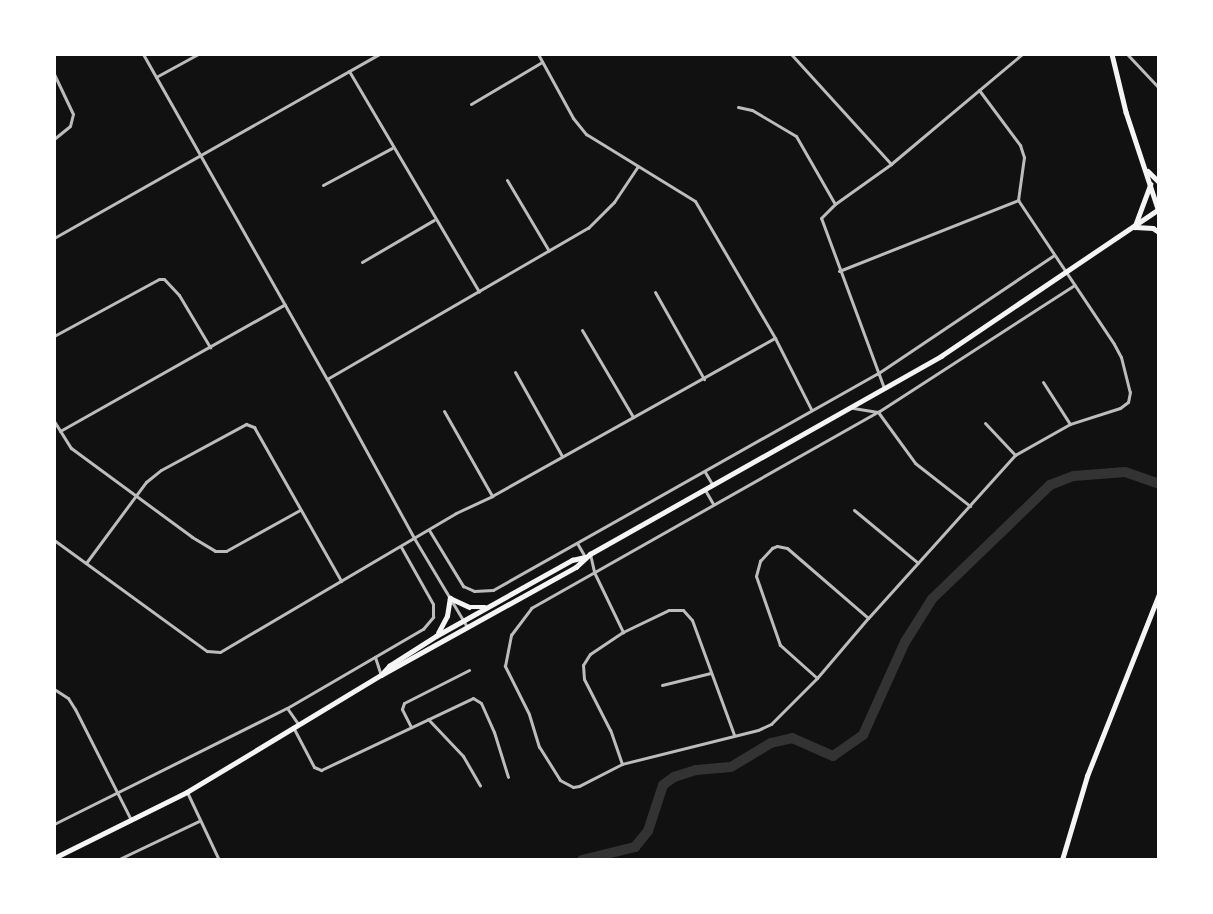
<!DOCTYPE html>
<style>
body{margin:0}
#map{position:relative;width:1213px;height:914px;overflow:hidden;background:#111;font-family:"Sofia Sans Condensed",sans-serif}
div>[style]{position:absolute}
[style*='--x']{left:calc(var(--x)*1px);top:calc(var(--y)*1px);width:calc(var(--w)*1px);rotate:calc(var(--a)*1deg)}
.river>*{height:10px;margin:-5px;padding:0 5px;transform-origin:5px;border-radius:5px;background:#333}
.minor>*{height:3px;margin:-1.5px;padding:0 1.5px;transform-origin:1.5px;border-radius:1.5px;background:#bcbcbc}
.secondary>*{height:4.5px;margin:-2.25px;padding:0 2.25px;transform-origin:2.25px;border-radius:2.25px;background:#f5f5f5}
.primary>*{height:4.5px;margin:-2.25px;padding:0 2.25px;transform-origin:2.25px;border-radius:2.25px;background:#f5f5f5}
span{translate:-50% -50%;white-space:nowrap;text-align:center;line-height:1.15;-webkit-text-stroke:5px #fff;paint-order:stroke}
.frame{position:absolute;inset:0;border:56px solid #fff;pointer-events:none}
</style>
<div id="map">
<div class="river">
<i style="--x:582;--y:860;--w:55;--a:-13.8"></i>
<i style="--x:635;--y:847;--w:21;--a:-51"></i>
<i style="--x:648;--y:831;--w:48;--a:-71.9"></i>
<i style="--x:663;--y:785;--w:14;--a:-36"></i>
<i style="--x:674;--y:777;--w:23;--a:-18"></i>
<i style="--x:696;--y:770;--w:35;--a:-5"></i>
<i style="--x:731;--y:767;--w:47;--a:-31"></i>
<i style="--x:771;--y:743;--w:22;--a:-13"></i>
<i style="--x:792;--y:738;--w:45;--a:23.7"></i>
<i style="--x:833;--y:756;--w:37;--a:-35"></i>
<i style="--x:863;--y:735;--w:102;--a:-65.7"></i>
<i style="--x:905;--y:642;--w:51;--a:-57.9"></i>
<i style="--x:932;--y:599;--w:164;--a:-44"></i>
<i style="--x:1050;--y:485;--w:26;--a:-21"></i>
<i style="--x:1074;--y:476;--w:51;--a:-4.5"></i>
<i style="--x:1125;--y:472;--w:36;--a:19"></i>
</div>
<div class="minor">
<i style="--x:143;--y:54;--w:373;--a:60.5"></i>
<i style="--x:327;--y:379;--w:181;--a:61.3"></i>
<i style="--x:414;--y:538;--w:104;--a:59.2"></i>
<i style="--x:538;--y:54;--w:73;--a:61.3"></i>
<i style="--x:573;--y:118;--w:21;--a:51"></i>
<i style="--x:586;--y:134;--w:128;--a:31.6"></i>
<i style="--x:695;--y:201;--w:159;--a:59.7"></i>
<i style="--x:775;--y:338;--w:80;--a:63.1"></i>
<i style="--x:791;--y:54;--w:149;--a:47.7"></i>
<i style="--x:1127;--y:54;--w:47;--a:46.7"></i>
<i style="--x:349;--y:71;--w:256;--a:59.5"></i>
<i style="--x:54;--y:74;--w:44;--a:64.6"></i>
<i style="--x:73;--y:114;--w:12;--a:104"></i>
<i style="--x:70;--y:126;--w:21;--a:141"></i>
<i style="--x:156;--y:77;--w:48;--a:-28.7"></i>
<i style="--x:979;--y:90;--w:69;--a:53.3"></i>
<i style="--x:1020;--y:145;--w:13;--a:72"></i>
<i style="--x:1024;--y:157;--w:43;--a:97.9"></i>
<i style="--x:1018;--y:200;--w:173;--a:56.3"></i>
<i style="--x:1114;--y:344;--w:15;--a:62"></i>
<i style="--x:1121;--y:357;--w:36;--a:76"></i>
<i style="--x:1130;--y:392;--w:10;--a:101"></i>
<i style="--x:1128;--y:402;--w:10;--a:143"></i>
<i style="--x:1120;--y:408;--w:52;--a:162.3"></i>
<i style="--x:1070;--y:424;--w:63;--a:150.6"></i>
<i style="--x:1015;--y:455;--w:219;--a:132"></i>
<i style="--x:868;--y:618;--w:79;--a:130.4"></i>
<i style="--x:817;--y:678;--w:65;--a:135"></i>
<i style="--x:771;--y:724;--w:14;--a:155"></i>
<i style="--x:758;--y:730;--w:140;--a:166"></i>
<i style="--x:622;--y:764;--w:48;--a:152.9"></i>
<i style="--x:579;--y:786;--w:6;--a:171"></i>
<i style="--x:573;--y:787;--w:15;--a:-152"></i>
<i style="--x:560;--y:780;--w:39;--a:-122"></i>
<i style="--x:539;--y:747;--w:34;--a:-107"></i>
<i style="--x:529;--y:714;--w:54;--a:-116.6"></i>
<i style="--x:505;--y:666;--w:32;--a:-79"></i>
<i style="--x:511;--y:635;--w:34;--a:-53"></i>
<i style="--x:531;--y:608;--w:399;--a:-29.5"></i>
<i style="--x:878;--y:412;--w:234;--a:-32.9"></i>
<i style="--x:471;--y:104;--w:82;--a:-30.6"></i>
<i style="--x:738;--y:107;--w:14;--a:12"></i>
<i style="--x:752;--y:110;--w:51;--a:30.6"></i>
<i style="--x:796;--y:136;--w:78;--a:60.2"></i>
<i style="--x:507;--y:180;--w:82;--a:59.4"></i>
<i style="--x:323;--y:185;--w:78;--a:-28.2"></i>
<i style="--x:54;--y:238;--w:373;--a:-29.5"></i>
<i style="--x:362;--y:262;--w:83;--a:-30.3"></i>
<i style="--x:839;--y:271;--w:193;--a:-21.6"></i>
<i style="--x:655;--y:292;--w:100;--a:60.6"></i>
<i style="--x:582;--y:330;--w:101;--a:59.6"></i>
<i style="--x:54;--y:336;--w:119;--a:-28.5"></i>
<i style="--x:159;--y:279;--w:5;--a:0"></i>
<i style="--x:164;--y:279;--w:22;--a:47"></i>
<i style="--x:179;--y:295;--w:61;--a:59.2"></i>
<i style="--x:515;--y:372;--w:96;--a:60.8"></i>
<i style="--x:327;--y:379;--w:302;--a:-30.1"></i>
<i style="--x:588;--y:228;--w:37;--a:-45"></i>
<i style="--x:614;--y:202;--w:43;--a:-56.3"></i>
<i style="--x:1043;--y:382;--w:50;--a:57.3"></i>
<i style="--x:884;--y:388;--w:181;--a:-110.3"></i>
<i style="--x:821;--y:218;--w:20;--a:-45"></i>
<i style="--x:835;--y:204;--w:69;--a:-35.5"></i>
<i style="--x:891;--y:164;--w:171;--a:-40"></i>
<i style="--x:853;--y:408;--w:25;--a:9"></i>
<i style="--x:878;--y:412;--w:63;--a:54"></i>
<i style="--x:915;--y:463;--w:70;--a:38"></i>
<i style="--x:444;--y:411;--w:98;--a:60.5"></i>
<i style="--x:54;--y:421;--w:32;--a:58"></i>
<i style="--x:71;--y:448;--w:150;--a:36.3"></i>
<i style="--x:192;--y:537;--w:27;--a:31"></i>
<i style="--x:215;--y:551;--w:11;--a:0"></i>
<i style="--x:226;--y:551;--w:85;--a:-29"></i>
<i style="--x:985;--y:423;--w:44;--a:46.8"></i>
<i style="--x:60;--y:431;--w:258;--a:-29.4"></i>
<i style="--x:705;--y:472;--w:14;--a:60"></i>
<i style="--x:705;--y:490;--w:16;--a:60"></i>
<i style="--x:854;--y:510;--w:83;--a:39.6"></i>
<i style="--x:429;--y:530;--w:66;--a:58.7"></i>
<i style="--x:463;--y:586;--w:12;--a:24"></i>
<i style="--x:474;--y:591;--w:19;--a:-3"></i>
<i style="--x:493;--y:590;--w:441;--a:-29.4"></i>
<i style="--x:877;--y:374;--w:213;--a:-33.9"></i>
<i style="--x:54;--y:540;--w:189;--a:36"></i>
<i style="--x:207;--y:651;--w:13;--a:4"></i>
<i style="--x:220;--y:652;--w:274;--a:-30.5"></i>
<i style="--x:456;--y:513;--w:40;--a:-25"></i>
<i style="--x:492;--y:496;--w:324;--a:-29.2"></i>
<i style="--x:577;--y:543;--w:16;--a:60"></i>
<i style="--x:590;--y:554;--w:18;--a:77"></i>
<i style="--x:594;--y:572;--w:67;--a:64.2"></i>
<i style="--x:86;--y:563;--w:101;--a:-53.5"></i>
<i style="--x:146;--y:482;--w:19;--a:-39"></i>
<i style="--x:161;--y:470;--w:97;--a:-28.4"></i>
<i style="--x:246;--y:424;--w:9;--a:21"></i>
<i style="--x:254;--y:427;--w:177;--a:60.5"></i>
<i style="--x:375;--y:657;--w:19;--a:72"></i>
<i style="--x:817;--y:678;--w:50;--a:-138.3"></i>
<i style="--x:780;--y:645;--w:73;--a:-109.2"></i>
<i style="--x:756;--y:576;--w:16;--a:-75"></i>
<i style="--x:760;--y:561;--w:18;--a:-47"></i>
<i style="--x:772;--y:548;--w:5;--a:-22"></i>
<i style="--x:777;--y:546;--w:10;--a:11"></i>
<i style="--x:787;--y:548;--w:107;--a:40.8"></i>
<i style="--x:662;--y:685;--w:50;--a:-13.8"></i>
<i style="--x:54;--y:689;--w:17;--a:33"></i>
<i style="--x:68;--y:698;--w:13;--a:58"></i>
<i style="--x:75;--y:709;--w:124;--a:63.2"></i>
<i style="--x:287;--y:708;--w:19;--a:55"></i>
<i style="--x:428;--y:719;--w:51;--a:46.6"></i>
<i style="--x:463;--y:756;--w:34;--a:60"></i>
<i style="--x:293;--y:727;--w:45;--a:62.3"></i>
<i style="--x:314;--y:767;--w:8;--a:23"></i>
<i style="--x:321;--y:770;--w:168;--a:-25.3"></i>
<i style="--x:473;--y:698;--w:9;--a:32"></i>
<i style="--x:481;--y:703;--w:32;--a:66"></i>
<i style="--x:494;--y:732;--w:47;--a:72.7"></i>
<i style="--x:411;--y:727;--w:20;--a:-117"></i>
<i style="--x:402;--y:709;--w:6;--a:-72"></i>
<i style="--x:404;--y:703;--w:73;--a:-26.9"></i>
<i style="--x:622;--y:764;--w:36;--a:-109"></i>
<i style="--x:610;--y:730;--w:57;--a:-117"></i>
<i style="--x:584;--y:679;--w:14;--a:-94"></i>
<i style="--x:583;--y:665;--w:13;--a:-58"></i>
<i style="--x:590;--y:654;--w:40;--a:-34"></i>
<i style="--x:623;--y:632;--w:51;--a:-25.6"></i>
<i style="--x:669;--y:610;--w:14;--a:0"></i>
<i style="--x:683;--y:610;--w:13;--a:48"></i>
<i style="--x:692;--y:620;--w:122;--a:69.9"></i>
<i style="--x:187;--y:792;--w:75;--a:64.8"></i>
<i style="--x:54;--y:824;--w:260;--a:-26.5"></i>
<i style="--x:287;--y:708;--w:157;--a:-30.2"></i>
<i style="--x:423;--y:629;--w:16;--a:-50"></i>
<i style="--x:433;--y:617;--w:13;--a:-90"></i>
<i style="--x:433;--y:604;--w:65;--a:-119.3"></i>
<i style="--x:117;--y:860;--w:91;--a:-25.4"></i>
</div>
<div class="secondary">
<i style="--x:438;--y:633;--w:19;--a:-62"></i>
<i style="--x:447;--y:616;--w:18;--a:-81"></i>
<i style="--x:450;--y:598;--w:21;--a:25"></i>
<i style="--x:469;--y:607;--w:16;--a:0"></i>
<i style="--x:381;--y:675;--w:12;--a:-48"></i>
<i style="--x:389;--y:666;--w:56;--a:-32.6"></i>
<i style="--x:436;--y:636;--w:156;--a:-29.2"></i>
<i style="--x:572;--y:560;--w:13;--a:-13"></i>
<i style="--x:54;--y:858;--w:148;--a:-26.4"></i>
<i style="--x:187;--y:792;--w:227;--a:-31.1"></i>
<i style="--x:381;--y:675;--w:223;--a:-29"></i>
<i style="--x:576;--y:567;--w:19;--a:-43"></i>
<i style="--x:590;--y:554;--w:403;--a:-29.4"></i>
<i style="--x:941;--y:356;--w:263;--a:-34"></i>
</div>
<div class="primary">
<i style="--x:1112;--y:54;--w:60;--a:76.4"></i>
<i style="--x:1126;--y:112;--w:105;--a:71.7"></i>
<i style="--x:1148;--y:171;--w:16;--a:45"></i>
<i style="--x:1151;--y:184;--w:46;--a:110.4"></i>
<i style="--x:1135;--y:227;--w:18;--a:3"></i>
<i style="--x:1153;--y:228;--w:7;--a:34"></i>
<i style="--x:1062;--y:860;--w:88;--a:-73.4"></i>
<i style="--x:1087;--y:776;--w:196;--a:-68.4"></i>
</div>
<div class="frame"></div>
</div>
